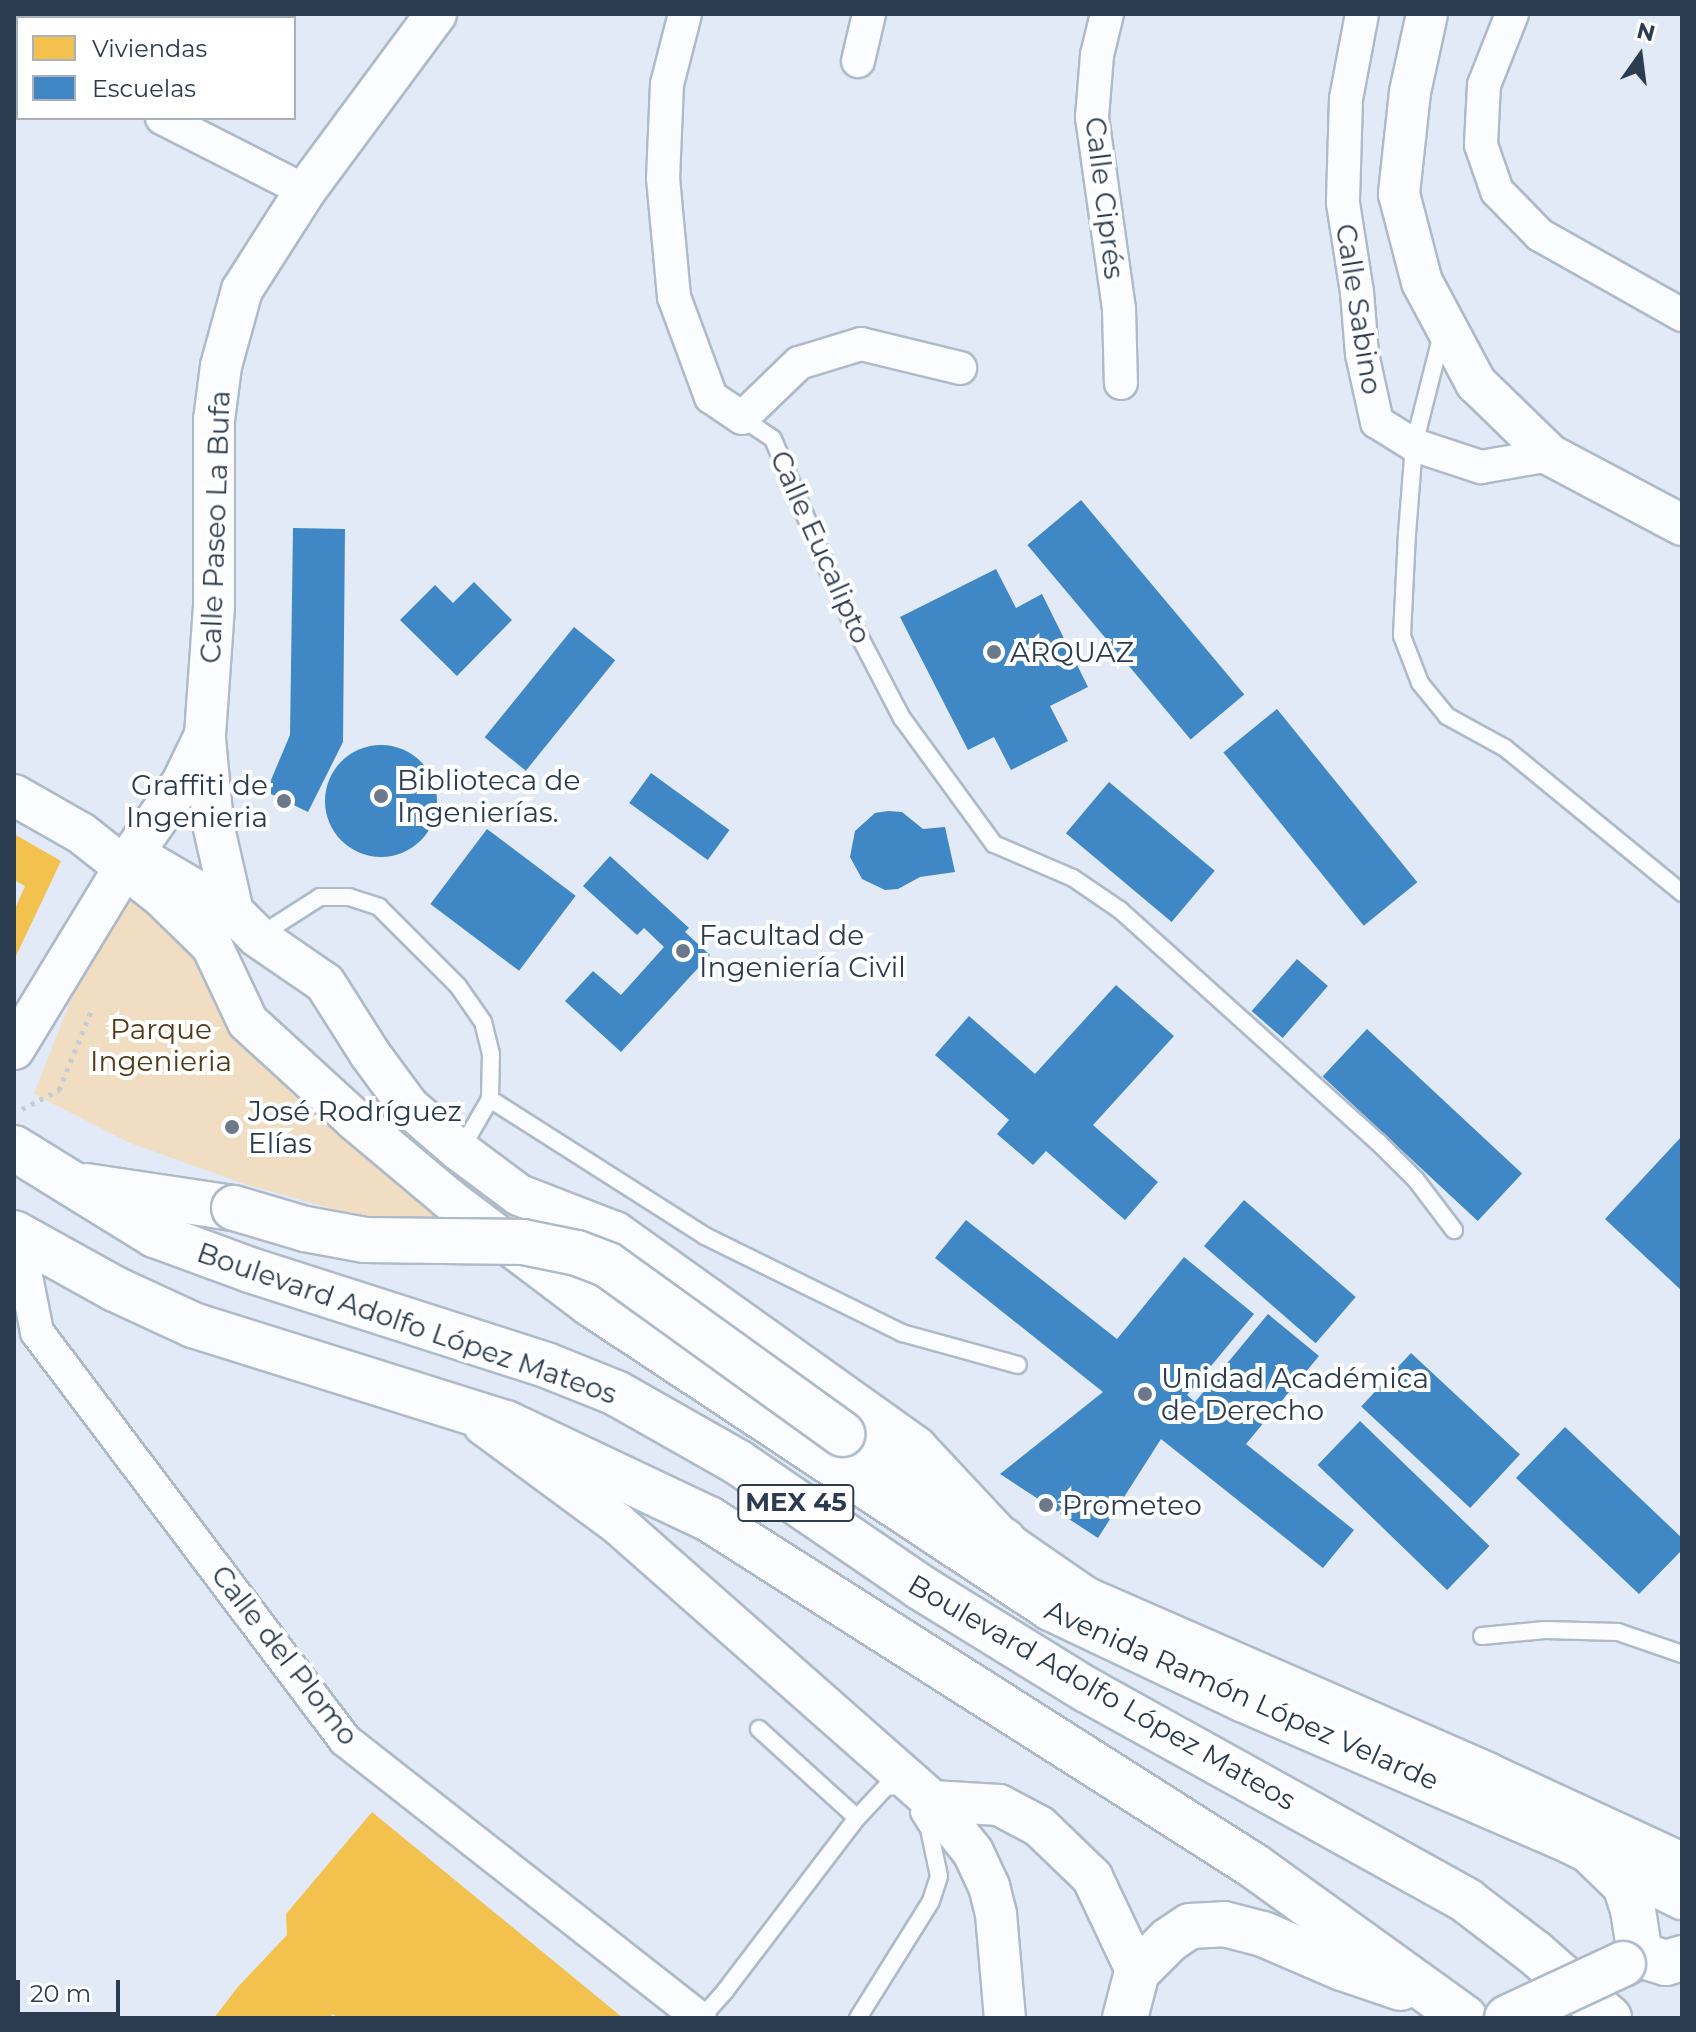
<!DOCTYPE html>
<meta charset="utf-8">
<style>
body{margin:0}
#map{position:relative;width:1696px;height:2032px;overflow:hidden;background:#e1eaf6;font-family:Montserrat,sans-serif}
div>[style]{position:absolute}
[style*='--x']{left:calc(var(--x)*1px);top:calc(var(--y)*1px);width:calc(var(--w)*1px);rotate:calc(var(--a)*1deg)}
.green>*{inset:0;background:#f0ddc2}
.homes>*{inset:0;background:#f2c14e}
.schools>*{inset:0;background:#3f88c5;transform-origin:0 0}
.round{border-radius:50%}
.path>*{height:5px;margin-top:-2.5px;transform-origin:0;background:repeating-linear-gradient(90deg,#c6ccd1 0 4px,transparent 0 10px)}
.roads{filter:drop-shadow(2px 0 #afbac9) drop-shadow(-2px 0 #afbac9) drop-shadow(0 2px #afbac9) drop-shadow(0 -2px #afbac9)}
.service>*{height:16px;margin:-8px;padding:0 8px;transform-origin:8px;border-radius:8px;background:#fafcfe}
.minor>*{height:32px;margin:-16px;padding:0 16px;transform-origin:16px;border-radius:16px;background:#fafcfe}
.tertiary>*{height:40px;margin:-20px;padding:0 20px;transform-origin:20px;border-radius:20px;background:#fafcfe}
.primary>*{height:44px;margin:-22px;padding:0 22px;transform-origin:22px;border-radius:22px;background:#fafcfe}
.bridges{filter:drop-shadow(2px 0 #afbac9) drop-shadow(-2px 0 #afbac9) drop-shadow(0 2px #afbac9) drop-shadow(0 -2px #afbac9)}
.primary-bridge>*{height:44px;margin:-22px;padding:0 22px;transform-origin:22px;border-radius:22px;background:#fafcfe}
.dots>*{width:22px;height:22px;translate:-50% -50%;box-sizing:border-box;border:4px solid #fff;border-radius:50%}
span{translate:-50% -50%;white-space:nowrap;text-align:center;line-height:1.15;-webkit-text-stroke:8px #fff;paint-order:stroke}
.shield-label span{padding:2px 6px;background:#fff;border:2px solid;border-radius:6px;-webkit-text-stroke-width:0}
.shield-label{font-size:26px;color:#2c3c50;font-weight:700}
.street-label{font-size:28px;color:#2c3c50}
.poi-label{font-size:28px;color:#2c3c50}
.left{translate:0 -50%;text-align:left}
.right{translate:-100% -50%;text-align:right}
.park-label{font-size:28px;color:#533b17}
.frame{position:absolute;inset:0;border:16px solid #2c3c50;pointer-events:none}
.legend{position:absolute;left:16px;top:16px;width:280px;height:104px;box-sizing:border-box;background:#fff;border:2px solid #abb1b9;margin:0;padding:10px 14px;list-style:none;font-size:24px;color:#2c3c50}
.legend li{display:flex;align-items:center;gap:16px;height:40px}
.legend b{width:40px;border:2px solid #abb1b9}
.north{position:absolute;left:1600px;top:16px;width:80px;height:80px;-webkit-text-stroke:6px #fff;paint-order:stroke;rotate:14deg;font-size:22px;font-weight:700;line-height:32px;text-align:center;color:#2c3c50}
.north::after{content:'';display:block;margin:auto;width:28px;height:36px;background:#2c3c50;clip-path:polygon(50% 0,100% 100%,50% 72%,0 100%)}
.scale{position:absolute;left:16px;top:1980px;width:104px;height:36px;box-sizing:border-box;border:4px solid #2c3c50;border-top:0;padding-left:10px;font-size:24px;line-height:28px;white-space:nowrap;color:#2c3c50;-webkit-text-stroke:6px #fff;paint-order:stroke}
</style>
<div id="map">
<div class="green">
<i style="clip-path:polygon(122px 869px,183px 924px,312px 1059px,483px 1226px,428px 1226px,336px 1210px,245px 1184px,130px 1143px,34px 1094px)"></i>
</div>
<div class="homes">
<i style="clip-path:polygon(14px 834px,61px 861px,14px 960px,14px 911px,25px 886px,14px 880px)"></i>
<i style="clip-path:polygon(372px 1812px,623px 2018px,338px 2018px,333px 2014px,329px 2018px,214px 2018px,237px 1988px,287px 1935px,286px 1914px)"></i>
</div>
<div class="schools">
<i style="left:1081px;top:500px;width:254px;height:70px;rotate:50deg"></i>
<i style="clip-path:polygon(293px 528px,345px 529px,343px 742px,308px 812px,271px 794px,271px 780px,290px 735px)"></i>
<i style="clip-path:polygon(996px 569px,1016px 608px,1042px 594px,1088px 687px,1050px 706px,1068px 741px,1011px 770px,994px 737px,968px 750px,900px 617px)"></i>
<i style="clip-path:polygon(474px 582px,512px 620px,457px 676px,400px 620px,435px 585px,453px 603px)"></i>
<i style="left:574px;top:627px;width:53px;height:142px;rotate:39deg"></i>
<i style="left:1277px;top:709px;width:223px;height:69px;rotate:51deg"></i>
<i class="round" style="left:325px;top:745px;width:112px;height:112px"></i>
<i style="left:651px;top:773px;width:97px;height:37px;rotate:36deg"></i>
<i style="left:1109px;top:782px;width:138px;height:67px;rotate:40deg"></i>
<i style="clip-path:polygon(888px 811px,902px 812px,923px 829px,945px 827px,955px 872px,920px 877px,898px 889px,885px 890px,862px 879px,850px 857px,855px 831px,875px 813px)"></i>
<i style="left:487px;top:829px;width:111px;height:94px;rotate:37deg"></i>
<i style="clip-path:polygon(610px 856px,689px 928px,685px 932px,710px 955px,621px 1052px,565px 1001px,593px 971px,621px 995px,664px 947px,644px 928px,637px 935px,583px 886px)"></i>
<i style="left:1297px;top:959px;width:41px;height:69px;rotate:41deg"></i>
<i style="clip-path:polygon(1116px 985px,1174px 1036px,1093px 1125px,1158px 1182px,1125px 1220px,1046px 1151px,1033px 1165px,997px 1134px,1009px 1120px,935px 1055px,969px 1016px,1035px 1074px)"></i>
<i style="left:1367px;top:1029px;width:212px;height:65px;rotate:43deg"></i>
<i style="clip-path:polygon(1682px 1136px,1682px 1291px,1605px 1219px)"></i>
<i style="left:1244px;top:1200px;width:148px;height:61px;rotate:41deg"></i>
<i style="clip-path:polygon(966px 1220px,1117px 1339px,1184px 1257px,1254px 1314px,1187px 1395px,1195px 1402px,1268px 1314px,1319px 1356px,1246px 1444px,1354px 1530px,1323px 1568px,1161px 1439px,1098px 1538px,1000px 1474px,1103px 1392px,935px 1258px)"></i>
<i style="left:1411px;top:1353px;width:149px;height:73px;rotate:43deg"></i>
<i style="left:1360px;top:1421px;width:180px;height:61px;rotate:44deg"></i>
<i style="clip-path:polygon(1565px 1427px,1682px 1538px,1682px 1550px,1639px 1594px,1516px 1478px)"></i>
</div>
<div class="path">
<i style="--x:22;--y:1109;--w:42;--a:-27.2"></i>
<i style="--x:59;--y:1090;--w:85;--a:-67.9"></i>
</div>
<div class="roads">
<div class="service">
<i style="--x:1442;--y:334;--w:114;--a:104.2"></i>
<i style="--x:1414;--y:445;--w:88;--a:94.5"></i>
<i style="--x:1407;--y:533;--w:103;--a:92.8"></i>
<i style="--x:1402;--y:636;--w:50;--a:69"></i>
<i style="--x:1420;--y:683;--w:43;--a:50.7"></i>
<i style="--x:1447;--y:716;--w:66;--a:28.9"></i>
<i style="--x:1505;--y:748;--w:229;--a:39.3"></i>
<i style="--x:742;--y:418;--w:37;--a:34"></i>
<i style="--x:773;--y:439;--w:176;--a:67.2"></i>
<i style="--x:841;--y:601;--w:132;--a:62.5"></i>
<i style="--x:902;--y:718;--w:156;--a:53.9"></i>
<i style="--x:994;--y:844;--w:86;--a:23.3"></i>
<i style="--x:1073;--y:878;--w:57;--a:34.2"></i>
<i style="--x:1120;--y:910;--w:347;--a:42"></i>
<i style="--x:1378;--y:1142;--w:54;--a:45"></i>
<i style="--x:1416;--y:1180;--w:63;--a:52.8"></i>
<i style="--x:259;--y:936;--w:72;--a:-32.6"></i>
<i style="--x:320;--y:897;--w:29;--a:0"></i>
<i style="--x:349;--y:897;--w:32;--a:18"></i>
<i style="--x:379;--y:907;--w:112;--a:45"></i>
<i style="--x:458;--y:986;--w:44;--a:55.2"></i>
<i style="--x:483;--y:1022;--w:33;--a:76"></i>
<i style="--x:491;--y:1054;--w:45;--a:91.3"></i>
<i style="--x:490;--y:1099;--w:58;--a:120.1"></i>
<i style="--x:490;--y:1099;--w:255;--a:32.5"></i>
<i style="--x:705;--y:1236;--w:220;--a:26.2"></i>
<i style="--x:902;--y:1333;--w:120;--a:15.4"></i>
<i style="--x:1482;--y:1636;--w:63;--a:-5.4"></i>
<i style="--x:1545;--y:1630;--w:73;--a:1.6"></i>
<i style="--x:1618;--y:1632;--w:68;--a:19"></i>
<i style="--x:759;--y:1729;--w:132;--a:42.2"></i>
<i style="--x:701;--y:2018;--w:36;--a:-48"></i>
<i style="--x:725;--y:1991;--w:218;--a:-52.7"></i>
<i style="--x:857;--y:1818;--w:42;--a:-46.9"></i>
<i style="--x:886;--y:1787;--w:21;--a:-5"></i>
<i style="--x:858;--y:2018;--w:138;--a:-58"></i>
<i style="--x:931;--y:1901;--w:26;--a:-72"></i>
<i style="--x:939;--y:1876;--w:48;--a:-102"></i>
<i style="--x:929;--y:1829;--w:19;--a:-122"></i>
</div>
<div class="minor">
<i style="--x:685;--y:14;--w:72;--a:104.4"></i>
<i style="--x:667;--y:84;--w:94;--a:92.4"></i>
<i style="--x:663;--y:178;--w:120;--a:84.7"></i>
<i style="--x:674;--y:297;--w:107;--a:69.7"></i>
<i style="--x:711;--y:397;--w:37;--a:34"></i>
<i style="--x:742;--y:418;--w:79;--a:-44"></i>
<i style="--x:799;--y:363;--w:65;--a:-17"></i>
<i style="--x:861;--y:344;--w:102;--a:13.6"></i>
<i style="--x:1107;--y:14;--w:42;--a:103.7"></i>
<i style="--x:1097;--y:55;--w:62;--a:94.6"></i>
<i style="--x:1092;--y:117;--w:194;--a:82"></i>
<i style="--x:1119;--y:309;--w:74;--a:88.5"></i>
<i style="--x:1362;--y:14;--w:86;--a:100.7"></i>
<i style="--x:1346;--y:99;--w:104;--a:91.7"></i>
<i style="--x:1343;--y:203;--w:90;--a:81.1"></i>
<i style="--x:1357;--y:292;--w:62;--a:85.4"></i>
<i style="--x:1362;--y:354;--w:70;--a:77.6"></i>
<i style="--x:1377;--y:422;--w:44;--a:31.9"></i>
<i style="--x:1414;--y:445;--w:71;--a:18.2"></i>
<i style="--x:1481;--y:467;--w:70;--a:-9.9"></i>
<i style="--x:1512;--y:14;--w:76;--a:111.5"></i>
<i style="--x:1484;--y:85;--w:60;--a:92.9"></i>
<i style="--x:1481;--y:145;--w:49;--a:70.8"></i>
<i style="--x:1497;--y:191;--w:62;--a:45.7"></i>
<i style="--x:1540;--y:235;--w:163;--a:29.4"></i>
<i style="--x:14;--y:42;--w:4;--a:27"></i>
<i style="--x:858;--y:61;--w:48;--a:-76.8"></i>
<i style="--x:162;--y:118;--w:161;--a:27"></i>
<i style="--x:18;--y:1236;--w:98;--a:78.8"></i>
<i style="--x:37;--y:1332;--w:511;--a:52.95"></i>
<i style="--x:345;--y:1740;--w:451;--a:38.1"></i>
</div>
<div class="tertiary">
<i style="--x:1427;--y:14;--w:80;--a:102.3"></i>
<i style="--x:1410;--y:92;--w:103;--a:96.2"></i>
<i style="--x:1399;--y:194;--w:91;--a:75.4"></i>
<i style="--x:1422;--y:282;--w:115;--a:61.9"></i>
<i style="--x:1476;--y:383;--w:103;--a:44.2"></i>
<i style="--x:1550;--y:455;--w:149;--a:27.9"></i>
<i style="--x:205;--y:739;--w:85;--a:84.6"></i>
<i style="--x:213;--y:824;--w:90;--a:77.2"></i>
<i style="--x:14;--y:795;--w:77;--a:29.6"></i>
<i style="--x:81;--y:833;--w:103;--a:38.3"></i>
<i style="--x:162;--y:897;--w:70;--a:44.4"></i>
<i style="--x:212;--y:946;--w:84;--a:64.7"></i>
<i style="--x:248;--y:1022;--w:147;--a:42.5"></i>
<i style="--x:356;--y:1121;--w:121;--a:40"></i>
<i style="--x:449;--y:1199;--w:176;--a:37.1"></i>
<i style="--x:589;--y:1305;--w:553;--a:33.49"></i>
<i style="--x:1050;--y:1610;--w:212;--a:25.4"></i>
<i style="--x:1242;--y:1701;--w:360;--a:23.4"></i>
<i style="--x:1572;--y:1844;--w:123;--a:26.6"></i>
<i style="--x:151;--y:864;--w:95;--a:30.3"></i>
<i style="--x:233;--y:912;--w:35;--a:45"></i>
<i style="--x:258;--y:937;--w:81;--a:34.5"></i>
<i style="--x:325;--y:983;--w:84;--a:57.6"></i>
<i style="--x:370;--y:1054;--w:66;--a:53.7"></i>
<i style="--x:409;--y:1107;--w:67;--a:40.8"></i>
<i style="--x:460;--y:1151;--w:74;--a:36.7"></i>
<i style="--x:519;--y:1195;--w:103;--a:21.1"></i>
<i style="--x:615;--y:1232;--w:370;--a:35.5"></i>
<i style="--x:916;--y:1447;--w:129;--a:46.9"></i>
<i style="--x:1004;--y:1541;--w:98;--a:34.7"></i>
<i style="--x:1085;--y:1597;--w:439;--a:23.6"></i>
<i style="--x:1487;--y:1773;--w:215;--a:24.8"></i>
<i style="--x:14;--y:1049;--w:231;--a:-58.7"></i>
<i style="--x:134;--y:852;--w:84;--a:-55.2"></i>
<i style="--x:182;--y:783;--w:53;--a:-64.4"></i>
<i style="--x:205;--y:735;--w:129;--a:-86"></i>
<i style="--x:214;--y:606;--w:186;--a:-90"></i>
<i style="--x:214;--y:420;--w:54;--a:-82.6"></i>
<i style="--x:221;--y:366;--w:79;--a:-74.6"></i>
<i style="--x:242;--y:290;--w:117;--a:-57.5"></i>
<i style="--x:305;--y:191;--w:220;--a:-53.5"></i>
<i style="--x:484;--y:1425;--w:165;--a:36.4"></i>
<i style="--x:617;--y:1523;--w:420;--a:41.4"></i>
<i style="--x:932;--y:1801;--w:65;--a:51.2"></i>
<i style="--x:973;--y:1852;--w:38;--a:65"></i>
<i style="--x:989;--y:1886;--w:29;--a:76"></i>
<i style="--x:996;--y:1914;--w:104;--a:85.1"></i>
<i style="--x:932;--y:1801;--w:67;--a:3.4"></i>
<i style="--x:999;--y:1805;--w:45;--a:27.7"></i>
<i style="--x:1039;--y:1826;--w:74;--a:43.9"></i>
<i style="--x:1092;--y:1877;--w:105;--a:64.7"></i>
</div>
<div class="primary">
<i style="--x:14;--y:1148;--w:166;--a:31.7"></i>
<i style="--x:155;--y:1235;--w:101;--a:20.2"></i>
<i style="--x:250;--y:1270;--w:311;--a:17.8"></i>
<i style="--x:546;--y:1365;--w:75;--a:21.8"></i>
<i style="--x:616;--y:1393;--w:142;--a:29.6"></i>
<i style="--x:739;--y:1463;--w:219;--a:34.4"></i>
<i style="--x:920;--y:1587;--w:196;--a:31.7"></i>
<i style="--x:1087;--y:1690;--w:435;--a:29"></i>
<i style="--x:1467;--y:1901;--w:84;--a:37.3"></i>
<i style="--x:1534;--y:1952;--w:100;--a:41.3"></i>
<i style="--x:86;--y:1186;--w:150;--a:8.5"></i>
<i style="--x:14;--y:1233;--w:115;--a:29"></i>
<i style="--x:115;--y:1289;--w:86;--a:24.8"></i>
<i style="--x:193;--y:1325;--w:328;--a:17.4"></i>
<i style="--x:506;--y:1423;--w:225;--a:25.3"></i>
<i style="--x:709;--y:1519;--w:646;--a:32.48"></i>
<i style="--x:1254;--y:1866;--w:260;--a:35.8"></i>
<i style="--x:842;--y:1434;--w:91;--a:35.6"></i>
<i style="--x:916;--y:1487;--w:103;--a:31.5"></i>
<i style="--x:1594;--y:1855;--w:43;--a:44.1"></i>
<i style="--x:1625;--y:1885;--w:26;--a:72"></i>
<i style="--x:1633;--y:1910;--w:46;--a:81.2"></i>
<i style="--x:1623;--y:1964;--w:19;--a:-28"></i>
<i style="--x:1640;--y:1955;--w:27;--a:17"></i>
<i style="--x:1666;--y:1963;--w:17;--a:-17"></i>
<i style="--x:1125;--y:2018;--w:48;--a:-75.4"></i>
<i style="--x:1137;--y:1972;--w:45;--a:-45"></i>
<i style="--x:1169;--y:1940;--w:25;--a:-34"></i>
<i style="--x:1190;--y:1926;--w:34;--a:-3"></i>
<i style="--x:1224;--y:1924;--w:40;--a:14.4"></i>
<i style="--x:1263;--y:1934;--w:86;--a:23.3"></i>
<i style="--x:1342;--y:1968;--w:62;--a:18.7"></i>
</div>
</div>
<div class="bridges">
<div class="primary-bridge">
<i style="--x:234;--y:1208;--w:74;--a:16.5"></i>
<i style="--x:305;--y:1229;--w:61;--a:10.4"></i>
<i style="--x:365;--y:1240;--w:158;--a:0.7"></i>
<i style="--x:523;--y:1242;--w:55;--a:11.5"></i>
<i style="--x:577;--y:1253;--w:33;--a:21"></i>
<i style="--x:608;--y:1265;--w:289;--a:35.8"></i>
<i style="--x:1507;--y:2018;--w:128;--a:-25"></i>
</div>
</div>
<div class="dots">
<i style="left:994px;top:652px;background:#6b798a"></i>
<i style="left:381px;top:796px;background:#6b798a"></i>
<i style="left:284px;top:801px;background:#6b798a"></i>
<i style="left:683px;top:951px;background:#6b798a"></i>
<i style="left:232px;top:1127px;background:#6b798a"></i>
<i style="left:1145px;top:1394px;background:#6b798a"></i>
<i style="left:1046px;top:1505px;background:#6b798a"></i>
</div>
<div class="shield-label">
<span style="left:796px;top:1503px">MEX 45</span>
</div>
<div class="street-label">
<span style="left:1105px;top:198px;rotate:83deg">Calle Ciprés</span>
<span style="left:1359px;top:309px;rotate:81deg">Calle Sabino</span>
<span style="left:215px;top:527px;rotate:-88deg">Calle Paseo La Bufa</span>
<span style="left:821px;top:547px;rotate:66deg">Calle Eucalipto</span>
<span style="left:407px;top:1323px;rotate:19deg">Boulevard Adolfo López Mateos</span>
<span style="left:285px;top:1655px;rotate:52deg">Calle del Plomo</span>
<span style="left:1102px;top:1692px;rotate:30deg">Boulevard Adolfo López Mateos</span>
<span style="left:1242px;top:1695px;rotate:24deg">Avenida Ramón López Velarde</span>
</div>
<div class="poi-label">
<span class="left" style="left:1010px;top:652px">ARQUAZ</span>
<span class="left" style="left:397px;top:796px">Biblioteca de<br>Ingenierías.</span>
<span class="right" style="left:268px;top:801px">Graffiti de<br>Ingenieria</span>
<span class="left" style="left:699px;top:951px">Facultad de<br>Ingeniería Civil</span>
<span class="left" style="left:248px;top:1127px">José Rodríguez<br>Elías</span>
<span class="left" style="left:1161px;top:1394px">Unidad Académica<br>de Derecho</span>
<span class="left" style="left:1062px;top:1505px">Prometeo</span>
</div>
<div class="park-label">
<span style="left:161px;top:1045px">Parque<br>Ingenieria</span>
</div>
<div class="frame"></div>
<ul class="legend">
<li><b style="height:22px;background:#f2c14e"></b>Viviendas</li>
<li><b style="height:22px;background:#3f88c5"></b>Escuelas</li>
</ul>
<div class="north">N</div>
<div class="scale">20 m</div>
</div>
